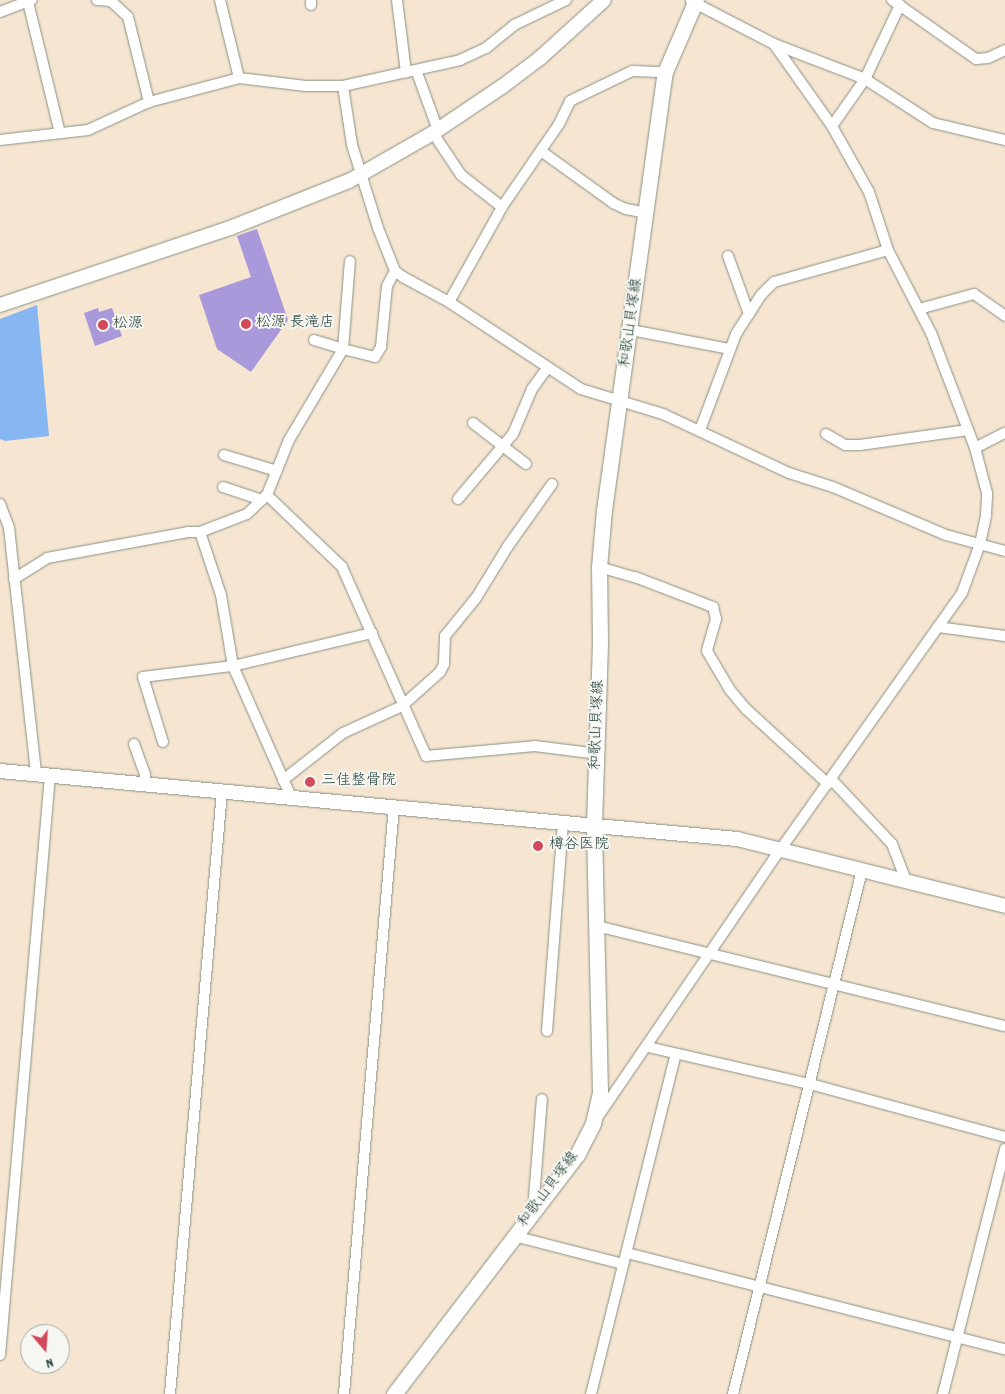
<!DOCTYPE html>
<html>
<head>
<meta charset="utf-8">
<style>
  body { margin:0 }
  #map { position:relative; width:1005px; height:1394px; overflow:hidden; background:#f5e5d1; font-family:Dekko,"Klee One",sans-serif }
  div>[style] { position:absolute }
  .water>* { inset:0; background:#86b7f3 }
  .building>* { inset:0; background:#aa99da }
  .roads { filter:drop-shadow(0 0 1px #8a9182) drop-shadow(0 0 1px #8a9182) }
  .street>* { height:10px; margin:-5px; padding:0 5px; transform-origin:5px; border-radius:5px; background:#fff }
  .secondary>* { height:14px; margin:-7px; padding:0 7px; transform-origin:7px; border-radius:7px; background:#fff }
  .primary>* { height:15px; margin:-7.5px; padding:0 7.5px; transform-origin:7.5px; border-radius:7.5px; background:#fff }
  .dots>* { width:14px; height:14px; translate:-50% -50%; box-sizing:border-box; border:2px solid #f6f6f2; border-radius:50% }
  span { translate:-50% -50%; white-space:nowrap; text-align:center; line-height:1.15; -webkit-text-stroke:4px #f6f6f2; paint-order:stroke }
  .street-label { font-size:15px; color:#1f3d34 }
  .poi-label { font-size:15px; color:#1f3d34 }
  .left { translate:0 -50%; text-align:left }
  .north { position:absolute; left:20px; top:1324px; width:50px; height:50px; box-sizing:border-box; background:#f6f6f2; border:1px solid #a0aca6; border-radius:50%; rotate:162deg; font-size:14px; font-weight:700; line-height:20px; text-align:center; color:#1f3d34 }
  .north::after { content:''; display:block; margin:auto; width:18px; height:22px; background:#d1495b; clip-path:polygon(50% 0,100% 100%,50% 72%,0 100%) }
</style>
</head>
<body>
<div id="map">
  <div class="water">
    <div style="clip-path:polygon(37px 305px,49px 436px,5px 441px,0 439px,0 319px)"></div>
  </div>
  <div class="building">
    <div style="clip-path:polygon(257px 229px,288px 320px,251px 372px,217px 349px,199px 295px,251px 277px,237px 236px)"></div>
    <div style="clip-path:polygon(98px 308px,99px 312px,112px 308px,122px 336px,95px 346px,84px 313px)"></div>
  </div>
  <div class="roads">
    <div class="street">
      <div style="left:97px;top:0;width:14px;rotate:4deg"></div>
      <div style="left:111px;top:1px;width:23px;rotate:43deg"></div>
      <div style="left:128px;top:17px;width:88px;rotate:76.1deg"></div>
      <div style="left:220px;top:0;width:80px;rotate:76.3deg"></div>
      <div style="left:311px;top:0;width:5px;rotate:90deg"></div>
      <div style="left:397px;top:0;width:73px;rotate:82.9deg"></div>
      <div style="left:892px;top:0;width:103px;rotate:35.1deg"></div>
      <div style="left:976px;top:59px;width:12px;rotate:-5deg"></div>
      <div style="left:988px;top:58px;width:19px;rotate:-25deg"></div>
      <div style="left:691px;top:1px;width:93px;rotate:27.4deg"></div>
      <div style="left:774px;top:44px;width:97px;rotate:21deg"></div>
      <div style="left:865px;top:79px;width:81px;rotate:32.9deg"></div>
      <div style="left:933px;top:123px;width:74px;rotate:13.3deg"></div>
      <div style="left:28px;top:2px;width:135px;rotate:76.3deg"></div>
      <div style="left:0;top:12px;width:34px;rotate:-21deg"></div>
      <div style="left:416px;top:70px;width:64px;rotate:69.9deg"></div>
      <div style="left:343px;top:86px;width:60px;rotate:81.3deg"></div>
      <div style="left:352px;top:145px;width:87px;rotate:72.6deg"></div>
      <div style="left:378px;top:228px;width:46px;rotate:68.4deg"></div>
      <div style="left:395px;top:271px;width:10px;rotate:37deg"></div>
      <div style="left:403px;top:277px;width:52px;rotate:28.5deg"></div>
      <div style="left:449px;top:302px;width:158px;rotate:33.4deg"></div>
      <div style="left:581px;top:389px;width:86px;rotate:17deg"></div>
      <div style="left:663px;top:414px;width:139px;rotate:25.1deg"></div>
      <div style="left:789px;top:473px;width:46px;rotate:17.7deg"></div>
      <div style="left:833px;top:487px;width:123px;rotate:23deg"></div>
      <div style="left:946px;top:535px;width:61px;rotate:15.2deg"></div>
      <div style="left:832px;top:126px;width:57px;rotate:-54.9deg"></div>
      <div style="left:865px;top:79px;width:82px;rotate:-64.7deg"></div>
      <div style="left:433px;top:133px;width:50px;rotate:56.3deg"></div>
      <div style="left:461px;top:175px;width:52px;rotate:38deg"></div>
      <div style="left:0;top:140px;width:89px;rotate:-6.5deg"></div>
      <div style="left:88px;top:130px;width:67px;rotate:-24.7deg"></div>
      <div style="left:149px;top:102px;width:93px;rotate:-14.9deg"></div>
      <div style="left:239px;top:78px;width:67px;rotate:6.8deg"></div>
      <div style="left:306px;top:86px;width:37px"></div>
      <div style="left:343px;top:86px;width:120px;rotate:-12.5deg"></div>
      <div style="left:460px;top:60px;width:29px;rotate:-25deg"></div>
      <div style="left:486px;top:48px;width:36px;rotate:-39deg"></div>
      <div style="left:514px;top:25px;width:58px;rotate:-25.7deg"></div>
      <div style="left:541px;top:151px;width:89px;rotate:35.8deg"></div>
      <div style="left:613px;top:203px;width:14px;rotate:25deg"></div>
      <div style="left:626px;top:209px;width:21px;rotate:11deg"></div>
      <div style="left:728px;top:256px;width:62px;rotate:70.1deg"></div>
      <div style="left:449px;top:302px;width:109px;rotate:-60.8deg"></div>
      <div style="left:502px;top:207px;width:101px;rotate:-55.5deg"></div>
      <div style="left:559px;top:124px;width:25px;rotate:-64deg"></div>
      <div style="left:570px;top:101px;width:69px;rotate:-25.8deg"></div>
      <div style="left:632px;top:71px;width:33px;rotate:2deg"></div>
      <div style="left:919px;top:309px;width:57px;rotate:-15.3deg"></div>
      <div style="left:974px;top:294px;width:38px;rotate:35deg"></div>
      <div style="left:631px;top:330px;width:101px;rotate:10.9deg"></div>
      <div style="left:314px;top:340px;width:30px;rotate:17deg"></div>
      <div style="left:343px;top:349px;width:88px;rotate:-85.5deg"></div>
      <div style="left:473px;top:423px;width:67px;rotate:37.7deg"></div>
      <div style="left:700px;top:430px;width:103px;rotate:-69.4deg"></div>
      <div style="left:736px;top:334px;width:46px;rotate:-57.3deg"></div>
      <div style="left:761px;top:295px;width:18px;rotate:-45deg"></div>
      <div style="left:774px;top:282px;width:118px;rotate:-15.7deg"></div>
      <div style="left:826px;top:434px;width:22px;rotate:30deg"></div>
      <div style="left:845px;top:445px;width:15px"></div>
      <div style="left:860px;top:445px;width:109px;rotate:-7.9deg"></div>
      <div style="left:975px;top:448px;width:34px;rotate:-27deg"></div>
      <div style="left:224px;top:455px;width:55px;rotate:16.8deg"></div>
      <div style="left:223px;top:487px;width:41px;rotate:18.4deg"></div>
      <div style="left:267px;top:495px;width:104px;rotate:43.8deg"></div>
      <div style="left:342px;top:567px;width:207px;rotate:66deg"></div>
      <div style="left:426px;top:756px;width:109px;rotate:-5.2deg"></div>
      <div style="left:535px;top:746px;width:64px;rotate:7.2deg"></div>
      <div style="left:458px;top:499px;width:85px;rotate:-49.8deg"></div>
      <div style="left:513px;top:434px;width:49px;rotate:-67.1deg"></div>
      <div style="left:532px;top:389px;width:26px;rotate:-54deg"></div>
      <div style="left:0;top:504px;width:26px;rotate:69deg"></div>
      <div style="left:9px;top:528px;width:247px;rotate:83.7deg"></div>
      <div style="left:200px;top:532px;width:66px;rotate:71.6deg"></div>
      <div style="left:221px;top:595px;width:72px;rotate:80.4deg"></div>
      <div style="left:233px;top:666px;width:143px;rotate:66.1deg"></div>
      <div style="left:599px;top:567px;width:37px;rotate:16deg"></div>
      <div style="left:635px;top:577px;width:84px;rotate:21deg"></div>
      <div style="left:713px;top:607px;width:12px;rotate:76deg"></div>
      <div style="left:716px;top:619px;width:33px;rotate:106deg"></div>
      <div style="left:707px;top:651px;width:45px;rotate:59.5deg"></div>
      <div style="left:730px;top:690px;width:25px;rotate:50deg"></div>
      <div style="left:746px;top:709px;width:111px;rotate:42.4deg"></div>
      <div style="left:14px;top:579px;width:39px;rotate:-32deg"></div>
      <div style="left:47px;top:558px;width:143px;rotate:-10.4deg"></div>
      <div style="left:188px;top:532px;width:12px"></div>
      <div style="left:200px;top:532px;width:50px;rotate:-21deg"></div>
      <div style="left:247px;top:514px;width:28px;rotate:-44deg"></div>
      <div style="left:267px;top:495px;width:59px;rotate:-68.2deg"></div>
      <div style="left:289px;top:440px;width:106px;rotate:-59.3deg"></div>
      <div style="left:343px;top:349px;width:33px;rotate:14deg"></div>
      <div style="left:375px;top:357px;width:12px;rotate:-59deg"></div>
      <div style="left:381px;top:347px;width:61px;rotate:-84.4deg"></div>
      <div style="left:387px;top:286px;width:17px;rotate:-62deg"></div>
      <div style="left:938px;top:627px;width:68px;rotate:7.7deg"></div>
      <div style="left:163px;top:742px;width:68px;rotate:-107.1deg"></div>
      <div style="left:143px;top:677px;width:91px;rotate:-7deg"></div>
      <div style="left:233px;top:666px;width:143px;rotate:-13.4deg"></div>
      <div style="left:134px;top:744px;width:33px;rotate:70deg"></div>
      <div style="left:145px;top:775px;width:9px;rotate:96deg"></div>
      <div style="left:831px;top:779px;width:89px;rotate:46.8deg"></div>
      <div style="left:892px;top:844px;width:40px;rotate:69deg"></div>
      <div style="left:283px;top:780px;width:76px;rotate:-38.1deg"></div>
      <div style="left:343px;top:733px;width:65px;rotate:-24.6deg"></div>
      <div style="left:402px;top:706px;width:51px;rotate:-41.8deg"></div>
      <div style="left:440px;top:672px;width:9px;rotate:-63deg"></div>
      <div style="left:444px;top:664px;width:28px;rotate:-88deg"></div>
      <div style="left:445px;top:636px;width:49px;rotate:-50.8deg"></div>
      <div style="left:476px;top:598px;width:61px;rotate:-58.4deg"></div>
      <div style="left:508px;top:546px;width:76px;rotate:-54.6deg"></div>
      <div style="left:597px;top:926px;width:420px;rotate:13.8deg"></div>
      <div style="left:547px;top:1031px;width:210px;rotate:-85.6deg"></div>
      <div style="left:648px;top:1047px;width:166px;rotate:12.9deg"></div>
      <div style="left:810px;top:1084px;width:202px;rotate:15.2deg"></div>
      <div style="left:595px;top:1121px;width:328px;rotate:-55.7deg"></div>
      <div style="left:780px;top:850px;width:315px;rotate:-54.7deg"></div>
      <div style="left:962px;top:593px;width:52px;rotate:-69.8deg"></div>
      <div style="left:980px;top:544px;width:30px;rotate:-78deg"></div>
      <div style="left:986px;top:515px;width:22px;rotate:-87deg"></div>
      <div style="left:987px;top:493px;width:47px;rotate:-104.9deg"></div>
      <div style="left:975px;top:448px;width:123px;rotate:-110.9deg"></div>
      <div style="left:931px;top:333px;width:93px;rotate:-117.4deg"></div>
      <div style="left:888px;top:250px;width:61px;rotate:-108.1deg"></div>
      <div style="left:869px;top:192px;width:76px;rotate:-119.3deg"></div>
      <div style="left:832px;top:126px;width:100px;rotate:-125.3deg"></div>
      <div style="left:533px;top:1210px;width:111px;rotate:-85.4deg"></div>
      <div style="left:514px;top:1236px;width:113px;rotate:14.4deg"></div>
      <div style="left:627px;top:1253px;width:390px;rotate:14.3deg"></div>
      <div style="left:0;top:1355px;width:582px;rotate:-85.07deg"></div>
      <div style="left:170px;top:1394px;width:605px;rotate:-85.07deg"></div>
      <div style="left:344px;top:1394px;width:590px;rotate:-85.14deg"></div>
      <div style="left:591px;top:1394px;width:350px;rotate:-76deg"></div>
      <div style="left:733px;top:1394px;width:540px;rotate:-76.17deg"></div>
      <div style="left:943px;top:1394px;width:253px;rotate:-75.8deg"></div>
    </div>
    <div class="secondary">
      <div style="left:0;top:305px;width:243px;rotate:-18.5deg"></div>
      <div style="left:230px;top:228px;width:128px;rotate:-21.6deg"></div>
      <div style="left:349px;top:181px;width:97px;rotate:-29.7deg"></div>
      <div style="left:433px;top:133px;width:84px;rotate:-33.9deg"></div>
      <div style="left:503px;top:86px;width:46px;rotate:-37.1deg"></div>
      <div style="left:540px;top:58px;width:86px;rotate:-42.2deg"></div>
      <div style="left:0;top:771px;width:740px;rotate:5.27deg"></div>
      <div style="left:737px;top:839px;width:276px;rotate:14deg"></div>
    </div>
    <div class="primary">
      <div style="left:394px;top:1394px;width:301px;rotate:-52.6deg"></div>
      <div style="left:577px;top:1155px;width:36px;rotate:-63deg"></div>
      <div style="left:593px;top:1123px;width:31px;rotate:-77deg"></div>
      <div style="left:600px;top:1093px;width:269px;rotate:-91.3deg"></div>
      <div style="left:594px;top:824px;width:180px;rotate:-88.1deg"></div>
      <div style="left:600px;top:644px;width:77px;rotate:-90.7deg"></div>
      <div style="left:599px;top:567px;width:57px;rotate:-85deg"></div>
      <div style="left:604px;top:510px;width:442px;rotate:-82.1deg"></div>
      <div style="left:665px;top:72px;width:78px;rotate:-66.7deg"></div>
    </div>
  </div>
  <div class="dots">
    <div style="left:246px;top:324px;background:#d1495b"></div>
    <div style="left:103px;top:325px;background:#d1495b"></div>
    <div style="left:310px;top:782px;background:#d1495b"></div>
    <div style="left:538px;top:846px;background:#d1495b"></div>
  </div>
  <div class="street-label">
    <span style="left:632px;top:323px;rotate:-82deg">和歌山貝塚線</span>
    <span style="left:598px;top:725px;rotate:-88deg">和歌山貝塚線</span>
    <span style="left:549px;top:1190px;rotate:-53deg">和歌山貝塚線</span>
  </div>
  <div class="poi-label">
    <span class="left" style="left:256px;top:324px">松源 長滝店</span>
    <span class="left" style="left:113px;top:325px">松源</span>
    <span class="left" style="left:321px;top:782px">三佳整骨院</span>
    <span class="left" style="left:549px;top:846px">樽谷医院</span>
  </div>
  <div class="north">N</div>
</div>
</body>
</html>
